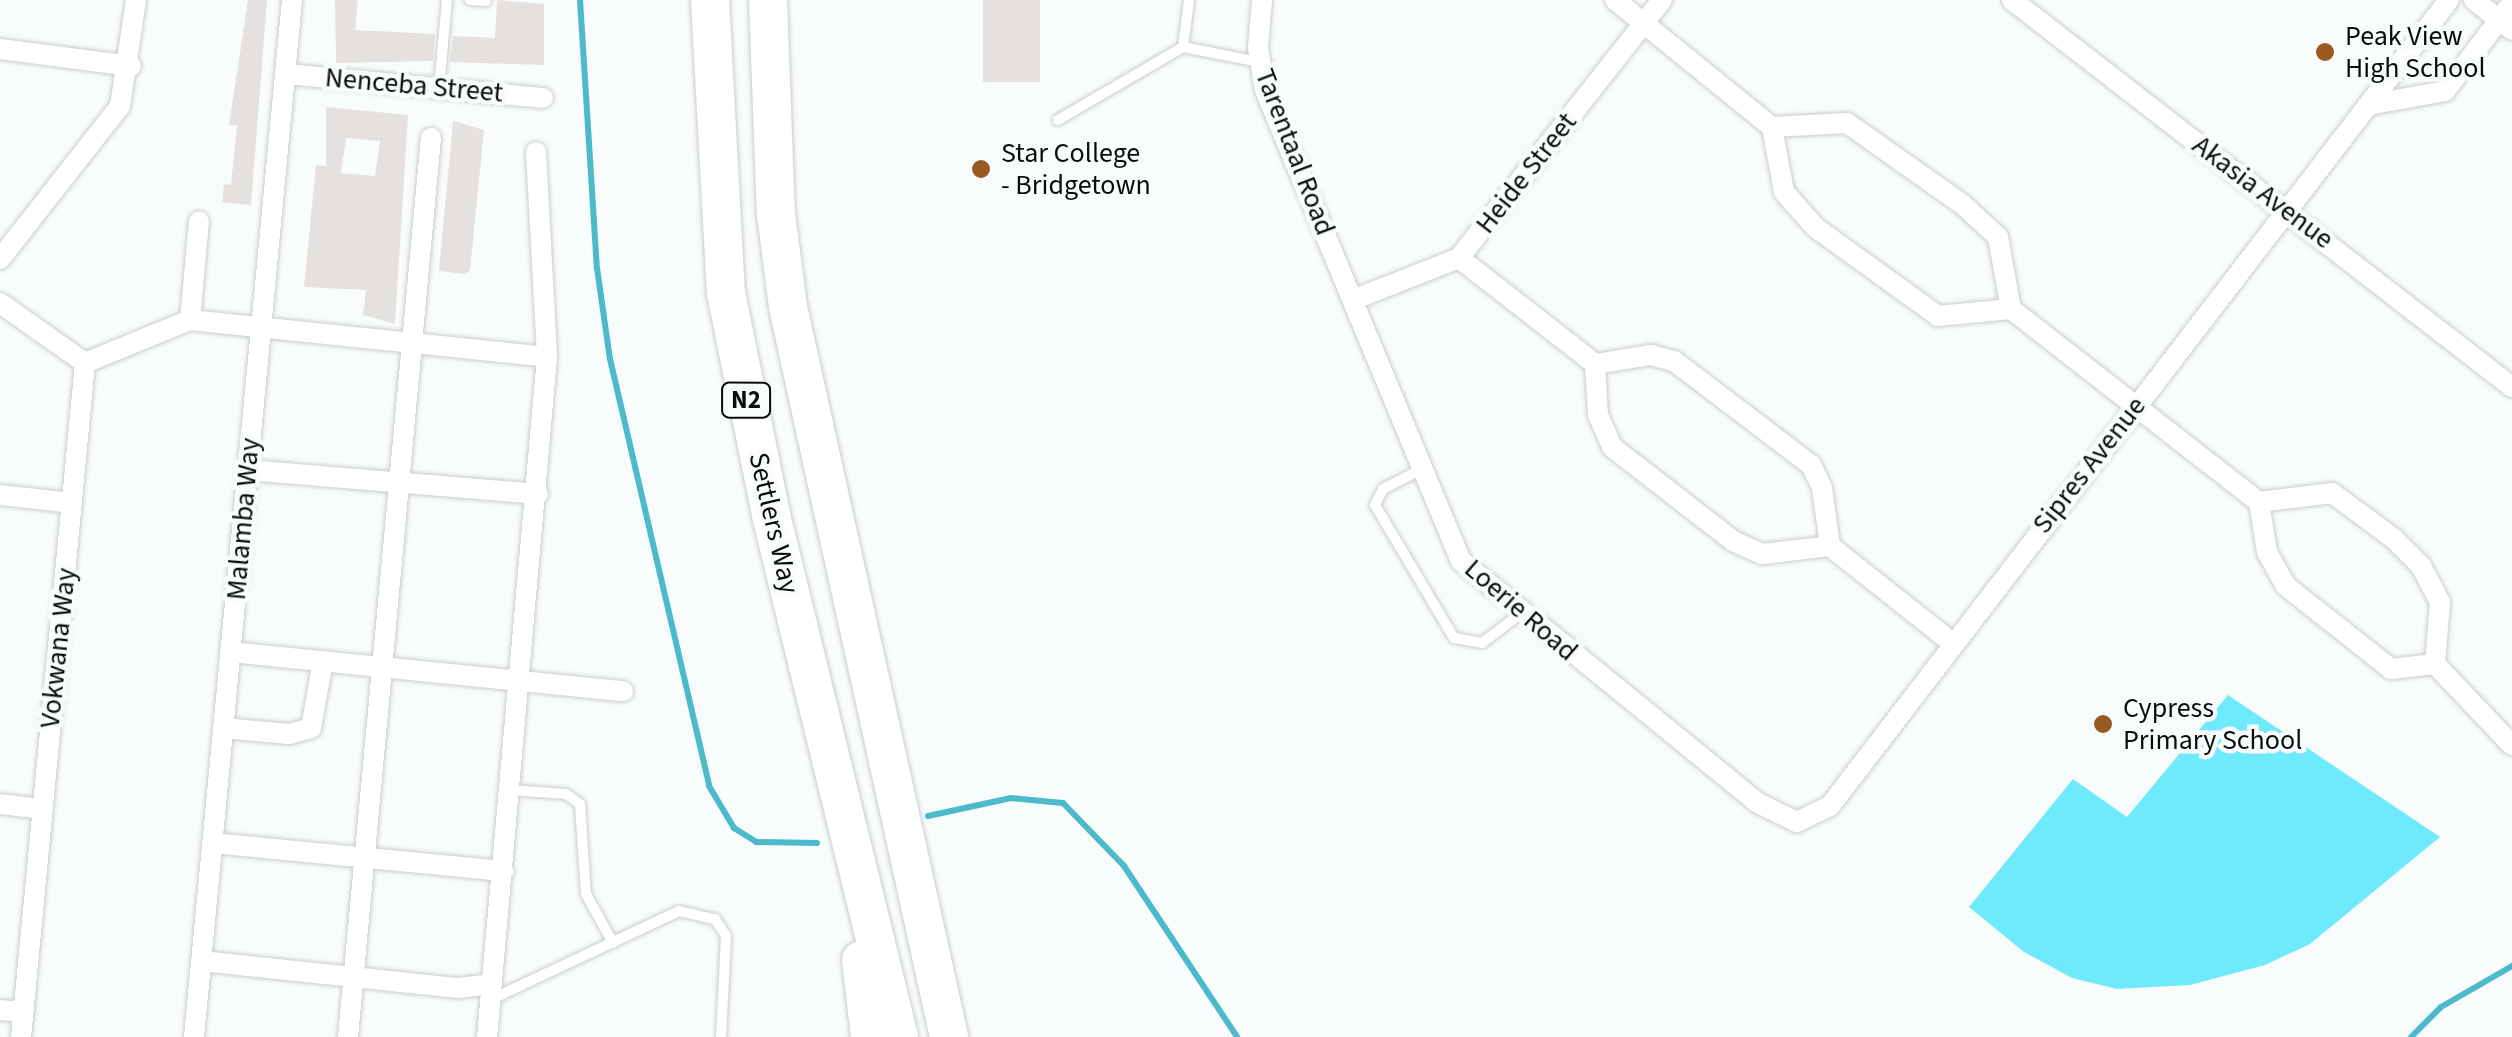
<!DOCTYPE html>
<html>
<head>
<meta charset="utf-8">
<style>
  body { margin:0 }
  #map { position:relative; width:2512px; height:1037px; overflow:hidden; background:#f9fcfd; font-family:"Source Sans 3",sans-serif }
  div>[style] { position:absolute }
  .green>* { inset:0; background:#6eeafc }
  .stream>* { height:6px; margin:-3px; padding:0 3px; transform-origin:3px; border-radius:3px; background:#4cbaca }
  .building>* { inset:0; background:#e4e1df; transform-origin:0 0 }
  .roads { filter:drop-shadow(0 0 2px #cacece) drop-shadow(0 0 2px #cacece) }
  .service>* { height:10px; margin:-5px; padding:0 5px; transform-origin:5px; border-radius:5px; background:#fff }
  .minor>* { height:20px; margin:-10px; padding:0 10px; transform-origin:10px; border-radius:10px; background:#fff }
  .motorway>* { height:38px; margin:-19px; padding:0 19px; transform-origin:19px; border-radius:19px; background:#fff }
  .dots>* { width:28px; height:28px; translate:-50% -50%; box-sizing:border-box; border:5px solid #f9fcfd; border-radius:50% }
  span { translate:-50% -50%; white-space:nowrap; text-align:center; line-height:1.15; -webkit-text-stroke:9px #f9fcfd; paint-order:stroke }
  .shield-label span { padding:2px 8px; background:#f9fcfd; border:2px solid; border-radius:8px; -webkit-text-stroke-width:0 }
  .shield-label { font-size:25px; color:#0a0b0c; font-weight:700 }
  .poi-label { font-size:28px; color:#0a0b0c }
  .left { translate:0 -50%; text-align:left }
  .street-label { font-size:28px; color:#0a0b0c }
</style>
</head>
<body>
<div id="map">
  <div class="green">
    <div style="clip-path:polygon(2228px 695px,2440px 837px,2310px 944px,2265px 965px,2190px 985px,2117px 989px,2072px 978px,2024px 952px,1969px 907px,2073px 779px,2127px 817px)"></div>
  </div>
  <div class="stream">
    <div style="left:580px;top:0;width:269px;rotate:86.4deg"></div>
    <div style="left:597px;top:268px;width:92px;rotate:81.9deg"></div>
    <div style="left:610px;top:359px;width:438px;rotate:76.9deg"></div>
    <div style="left:709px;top:786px;width:49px;rotate:59.2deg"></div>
    <div style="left:734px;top:828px;width:26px;rotate:32deg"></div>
    <div style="left:756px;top:842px;width:61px;rotate:0.9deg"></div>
    <div style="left:928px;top:816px;width:85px;rotate:-12.2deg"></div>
    <div style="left:1011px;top:798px;width:52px;rotate:5.5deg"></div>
    <div style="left:1063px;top:803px;width:88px;rotate:45.9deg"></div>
    <div style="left:1124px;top:866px;width:205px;rotate:56.5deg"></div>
    <div style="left:2411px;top:1037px;width:42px;rotate:-45deg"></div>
    <div style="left:2441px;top:1007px;width:82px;rotate:-30deg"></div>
  </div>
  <div class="building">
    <div style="clip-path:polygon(248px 0,267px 0,251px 205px,222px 202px,224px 184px,231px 185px,237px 125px,229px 125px)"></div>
    <div style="clip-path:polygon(335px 0,358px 0,355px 30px,435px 34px,433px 61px,336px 63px)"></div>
    <div style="clip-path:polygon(497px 0,544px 4px,544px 65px,450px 62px,453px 36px,495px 38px)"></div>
    <div style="left:983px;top:0;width:57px;height:82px"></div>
    <div style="clip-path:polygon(evenodd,326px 107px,408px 115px,395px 324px,363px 315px,366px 290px,304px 287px,316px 165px,326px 166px,326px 107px,346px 138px,380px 141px,375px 176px,341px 173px,346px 138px)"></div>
    <div style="clip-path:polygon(453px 121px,484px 130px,470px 270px,465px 274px,439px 271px)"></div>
  </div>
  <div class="roads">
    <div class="service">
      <div style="left:470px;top:0;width:16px;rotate:4deg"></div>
      <div style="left:1183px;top:47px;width:47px;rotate:-82.7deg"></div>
      <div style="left:439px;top:88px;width:88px;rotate:-84.8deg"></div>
      <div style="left:1058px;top:120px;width:145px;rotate:-30.3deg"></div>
      <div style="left:1183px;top:47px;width:77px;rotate:11.2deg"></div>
      <div style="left:1422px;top:469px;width:44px;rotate:152.9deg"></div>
      <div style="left:1383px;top:489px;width:18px;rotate:117deg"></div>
      <div style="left:1375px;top:505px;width:155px;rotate:59.3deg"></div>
      <div style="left:1454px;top:638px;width:28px;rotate:10deg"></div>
      <div style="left:1482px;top:643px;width:48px;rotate:-37.3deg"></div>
      <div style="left:511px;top:790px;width:55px;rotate:4.2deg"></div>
      <div style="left:566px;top:794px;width:17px;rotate:36deg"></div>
      <div style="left:580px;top:804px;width:90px;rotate:86.2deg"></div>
      <div style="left:586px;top:894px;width:56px;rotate:61.1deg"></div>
      <div style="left:492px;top:999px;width:207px;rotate:-25.2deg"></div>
      <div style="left:679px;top:911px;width:37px;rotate:13deg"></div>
      <div style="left:715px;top:919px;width:20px;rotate:57deg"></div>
      <div style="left:726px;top:936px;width:101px;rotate:92.8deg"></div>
    </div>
    <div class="minor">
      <div style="left:1262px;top:0;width:48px;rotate:94.8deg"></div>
      <div style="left:1258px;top:48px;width:43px;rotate:80.5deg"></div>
      <div style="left:1265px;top:90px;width:510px;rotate:67.41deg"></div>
      <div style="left:1461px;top:561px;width:381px;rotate:39.2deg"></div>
      <div style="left:1756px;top:802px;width:46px;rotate:26deg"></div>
      <div style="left:1797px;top:822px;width:37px;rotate:-26deg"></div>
      <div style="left:1830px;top:806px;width:1016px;rotate:-52.48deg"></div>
      <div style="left:1615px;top:0;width:202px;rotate:39deg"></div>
      <div style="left:1772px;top:127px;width:66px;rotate:79.5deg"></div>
      <div style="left:1784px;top:192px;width:48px;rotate:48.4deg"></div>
      <div style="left:1816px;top:228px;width:150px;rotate:35.8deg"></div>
      <div style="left:1938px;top:316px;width:73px;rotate:-5.5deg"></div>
      <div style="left:2012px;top:0;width:632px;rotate:37.74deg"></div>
      <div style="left:2474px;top:0;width:48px;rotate:38.3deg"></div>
      <div style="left:0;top:49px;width:132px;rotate:7.4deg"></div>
      <div style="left:285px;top:74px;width:259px;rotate:5.3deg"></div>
      <div style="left:2368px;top:105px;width:78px;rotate:-10.3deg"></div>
      <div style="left:2445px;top:91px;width:111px;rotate:-52.7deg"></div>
      <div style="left:1772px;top:127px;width:75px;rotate:-3.1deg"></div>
      <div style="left:1847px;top:123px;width:141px;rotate:35.2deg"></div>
      <div style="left:1962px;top:204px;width:49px;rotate:42.5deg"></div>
      <div style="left:1998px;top:237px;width:73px;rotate:79.8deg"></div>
      <div style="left:2011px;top:309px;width:314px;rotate:37.9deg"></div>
      <div style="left:2259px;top:502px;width:51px;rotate:80.9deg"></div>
      <div style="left:2267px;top:552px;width:39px;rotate:61deg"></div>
      <div style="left:2286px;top:586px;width:134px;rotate:38.3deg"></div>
      <div style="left:2391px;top:669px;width:44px;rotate:-6.5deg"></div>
      <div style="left:536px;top:152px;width:205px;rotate:86.9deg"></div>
      <div style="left:1459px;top:258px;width:172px;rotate:37.9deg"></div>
      <div style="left:1595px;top:364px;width:57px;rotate:-9.1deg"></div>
      <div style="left:1651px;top:355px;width:24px;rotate:15deg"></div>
      <div style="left:1674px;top:361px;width:172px;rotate:37.2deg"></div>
      <div style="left:1811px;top:465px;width:25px;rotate:64deg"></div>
      <div style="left:1822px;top:488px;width:59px;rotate:82.1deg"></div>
      <div style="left:1830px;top:546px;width:154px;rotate:38.4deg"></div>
      <div style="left:0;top:259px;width:194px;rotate:-51.9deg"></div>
      <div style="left:120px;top:106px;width:107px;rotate:-81.4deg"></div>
      <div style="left:1355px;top:299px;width:112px;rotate:-21.5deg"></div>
      <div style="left:1459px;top:258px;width:328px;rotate:-51.8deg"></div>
      <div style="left:0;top:303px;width:104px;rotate:35.2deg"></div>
      <div style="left:85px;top:363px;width:677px;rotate:95.42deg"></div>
      <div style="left:190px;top:320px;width:359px;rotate:5.9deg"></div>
      <div style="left:547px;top:357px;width:683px;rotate:95.04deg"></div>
      <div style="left:85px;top:363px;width:113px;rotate:-22.3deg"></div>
      <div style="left:190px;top:320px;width:99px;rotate:-84.8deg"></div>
      <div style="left:1595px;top:364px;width:51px;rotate:86.6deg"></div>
      <div style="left:1598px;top:415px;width:35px;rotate:66deg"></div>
      <div style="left:1612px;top:447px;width:153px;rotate:37.8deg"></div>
      <div style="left:1733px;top:541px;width:32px;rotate:24deg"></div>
      <div style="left:1762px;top:554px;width:68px;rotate:-6.7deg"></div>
      <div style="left:248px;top:470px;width:291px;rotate:4.7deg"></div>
      <div style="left:0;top:495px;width:72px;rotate:6.3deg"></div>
      <div style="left:2259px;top:502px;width:74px;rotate:-7deg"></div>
      <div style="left:2332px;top:493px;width:76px;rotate:36.4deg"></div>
      <div style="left:2393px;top:538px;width:40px;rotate:45deg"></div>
      <div style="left:2421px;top:566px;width:41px;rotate:62.2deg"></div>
      <div style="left:2440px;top:602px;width:62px;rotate:94.6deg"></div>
      <div style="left:230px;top:652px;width:395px;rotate:5.7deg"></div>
      <div style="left:2435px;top:664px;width:112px;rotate:46.5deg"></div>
      <div style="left:223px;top:728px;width:66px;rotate:5.2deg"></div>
      <div style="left:289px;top:734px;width:23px;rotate:-15deg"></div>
      <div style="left:311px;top:728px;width:68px;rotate:-79.8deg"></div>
      <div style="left:0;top:804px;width:42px;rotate:6.8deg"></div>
      <div style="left:212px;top:843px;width:293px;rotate:5.5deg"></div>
      <div style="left:201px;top:961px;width:259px;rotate:6deg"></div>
      <div style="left:459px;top:988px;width:33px;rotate:-7deg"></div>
      <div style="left:0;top:1010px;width:23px;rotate:5deg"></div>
      <div style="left:194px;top:1037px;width:1042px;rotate:-84.6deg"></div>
      <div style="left:348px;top:1037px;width:903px;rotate:-84.73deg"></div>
    </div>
    <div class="motorway">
      <div style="left:710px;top:0;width:293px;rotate:86.9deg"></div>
      <div style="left:726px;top:293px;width:231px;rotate:78.5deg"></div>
      <div style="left:772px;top:519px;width:533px;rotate:76.22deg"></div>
      <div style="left:768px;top:0;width:214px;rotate:87.9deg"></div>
      <div style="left:776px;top:214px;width:94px;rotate:82.6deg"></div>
      <div style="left:788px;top:307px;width:748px;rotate:77.56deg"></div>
      <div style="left:861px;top:960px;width:78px;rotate:83.3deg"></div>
    </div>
  </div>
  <div class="dots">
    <div style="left:2325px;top:52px;background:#985a20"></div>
    <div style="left:981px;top:169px;background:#985a20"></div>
    <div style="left:2103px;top:724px;background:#985a20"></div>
  </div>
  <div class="shield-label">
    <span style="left:746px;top:400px">N2</span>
  </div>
  <div class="poi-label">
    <span class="left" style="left:2345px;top:52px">Peak View<br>High School</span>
    <span class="left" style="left:1001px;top:169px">Star College<br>- Bridgetown</span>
    <span class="left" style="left:2123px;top:724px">Cypress<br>Primary School</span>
  </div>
  <div class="street-label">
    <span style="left:414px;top:85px;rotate:5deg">Nenceba Street</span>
    <span style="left:1295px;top:152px;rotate:69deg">Tarentaal Road</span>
    <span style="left:1526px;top:173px;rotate:-52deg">Heide Street</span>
    <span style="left:2263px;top:192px;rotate:37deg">Akasia Avenue</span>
    <span style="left:2089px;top:465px;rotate:-52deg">Sipres Avenue</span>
    <span style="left:243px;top:519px;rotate:-85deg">Malamba Way</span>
    <span style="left:774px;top:523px;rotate:77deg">Settlers Way</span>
    <span style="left:1521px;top:610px;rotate:41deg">Loerie Road</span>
    <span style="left:58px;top:648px;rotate:-84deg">Vokwana Way</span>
  </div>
</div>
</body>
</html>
